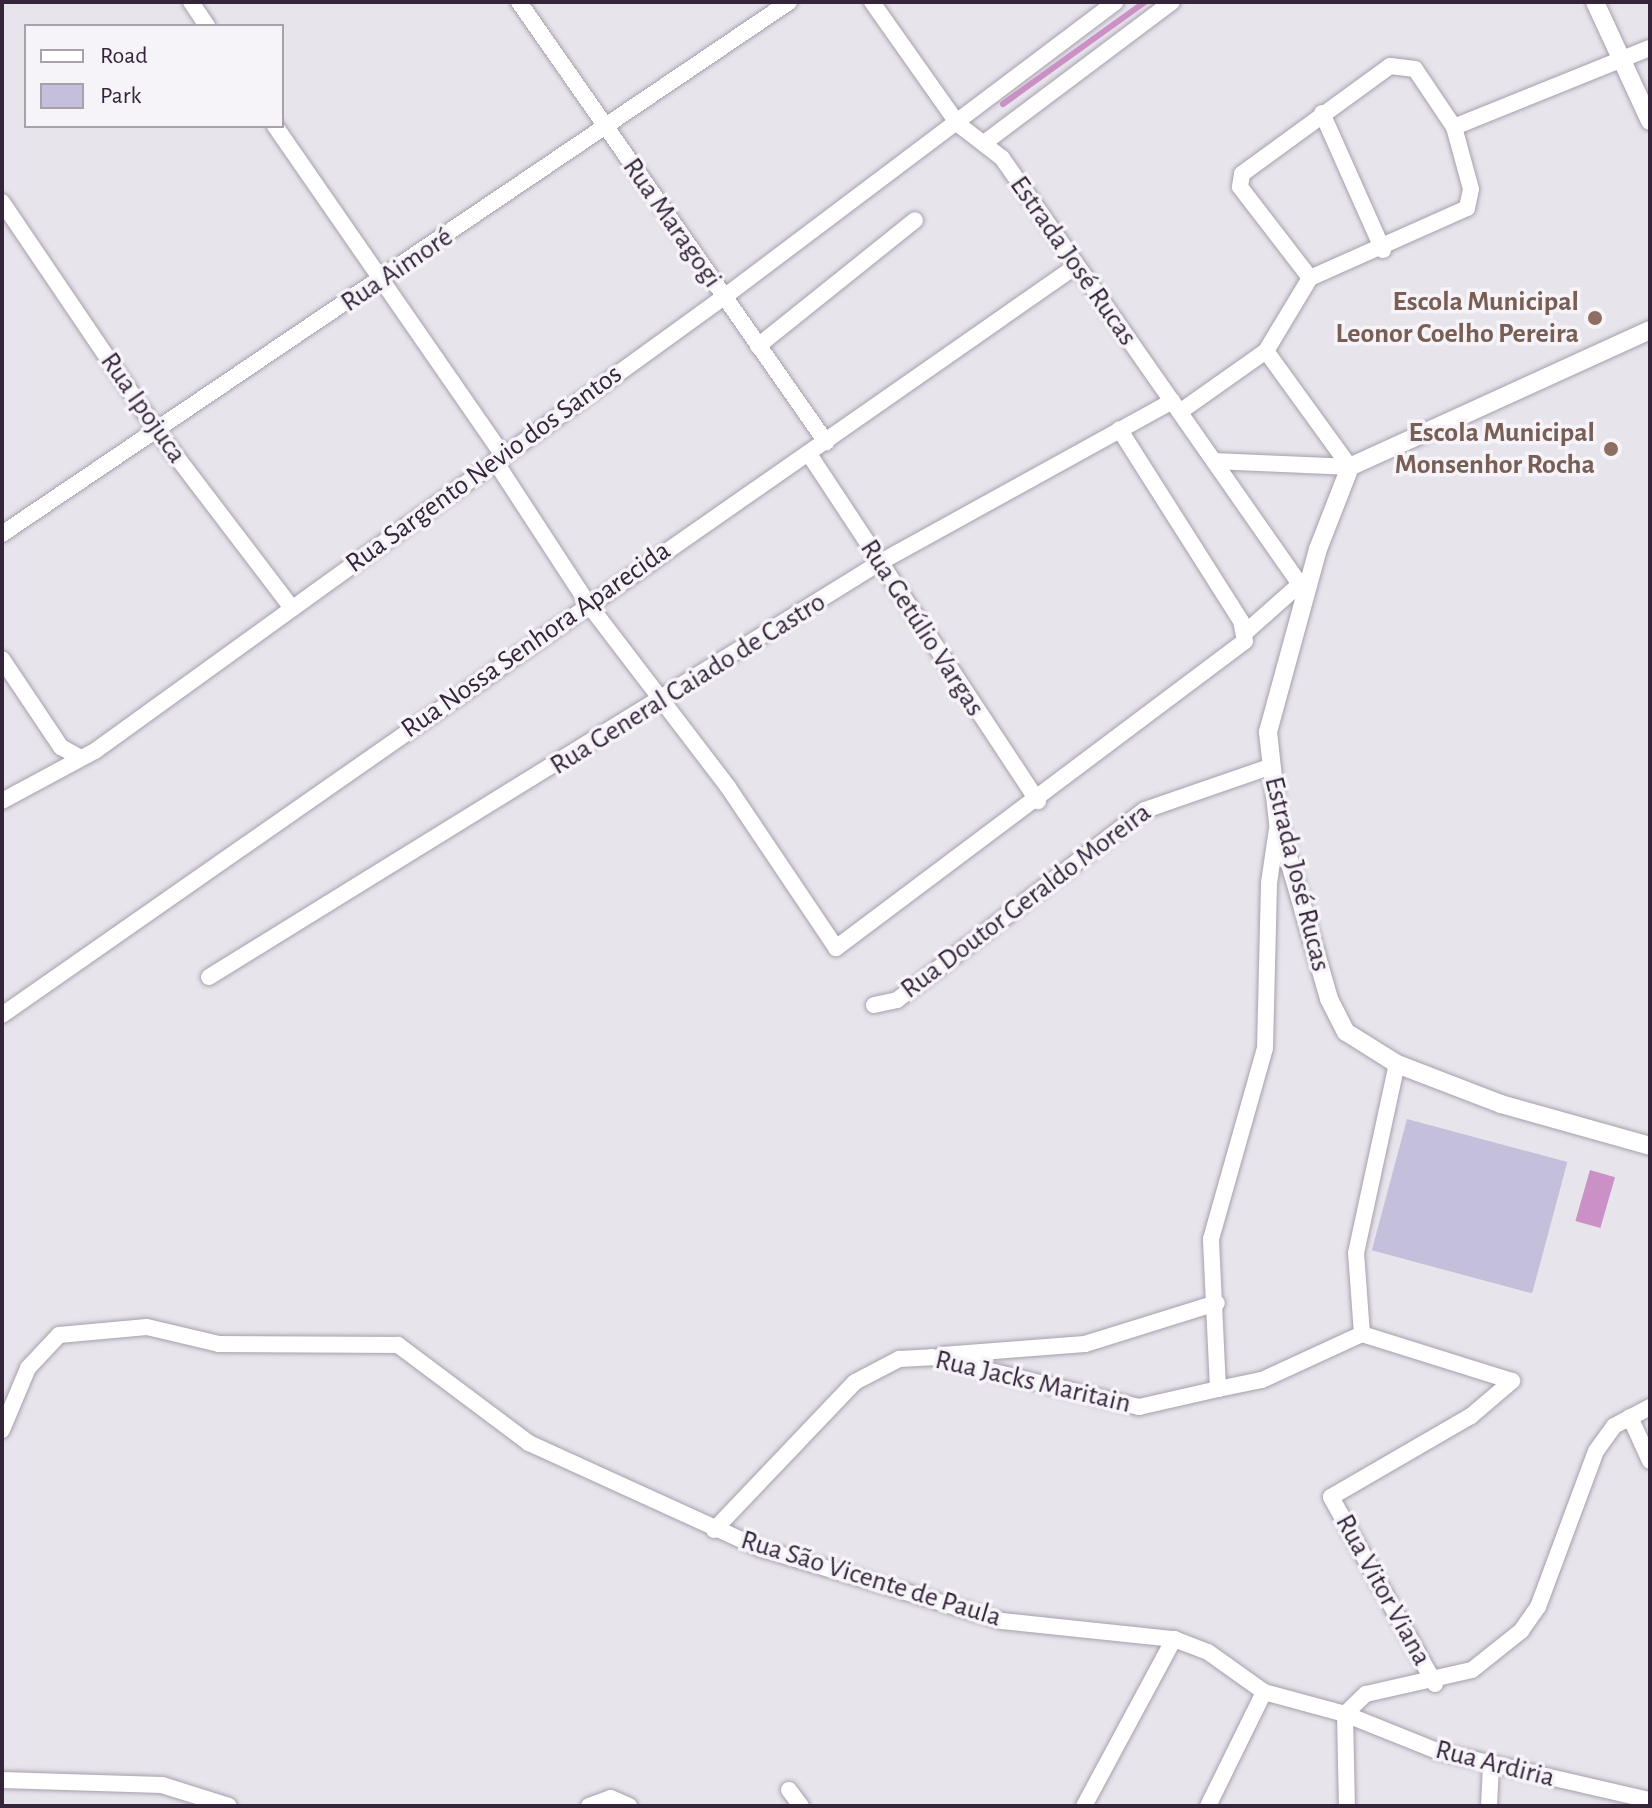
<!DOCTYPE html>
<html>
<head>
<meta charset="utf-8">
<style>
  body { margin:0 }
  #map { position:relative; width:1652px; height:1808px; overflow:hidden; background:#e7e4ec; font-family:"Alegreya Sans",sans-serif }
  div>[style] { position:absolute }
  .green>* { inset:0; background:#c4bfda; transform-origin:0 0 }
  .water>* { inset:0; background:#cb91c6; transform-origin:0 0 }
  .stream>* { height:6px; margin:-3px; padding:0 3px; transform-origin:3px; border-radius:3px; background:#cb91c6 }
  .roads { filter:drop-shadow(0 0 2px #a79fac) drop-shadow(0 0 2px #a79fac) }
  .minor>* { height:16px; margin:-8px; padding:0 8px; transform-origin:8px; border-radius:8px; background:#fff }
  .tertiary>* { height:18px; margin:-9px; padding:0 9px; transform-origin:9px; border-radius:9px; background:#fff }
  .dots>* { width:22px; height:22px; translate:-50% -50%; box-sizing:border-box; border:4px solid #f6f4f8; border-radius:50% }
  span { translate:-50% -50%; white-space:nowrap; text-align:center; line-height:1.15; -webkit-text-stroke:7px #f6f4f8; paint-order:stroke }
  .street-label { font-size:28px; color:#34253b }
  .education-label { font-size:28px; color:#785e54; font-weight:700 }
  .right { translate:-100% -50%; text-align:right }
  .frame { position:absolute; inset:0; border:4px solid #34253b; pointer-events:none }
  .legend { position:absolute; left:24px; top:24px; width:260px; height:104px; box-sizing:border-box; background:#f6f4f8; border:2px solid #a8a1ac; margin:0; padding:10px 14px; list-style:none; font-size:24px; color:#34253b }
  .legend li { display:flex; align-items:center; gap:16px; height:40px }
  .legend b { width:40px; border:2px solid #a8a1ac }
</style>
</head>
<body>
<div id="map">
  <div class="green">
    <div style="left:1407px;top:1119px;width:166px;height:136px;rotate:15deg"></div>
  </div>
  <div class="water">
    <div style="left:1590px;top:1170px;width:26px;height:53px;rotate:16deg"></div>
  </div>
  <div class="stream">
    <div style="left:1003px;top:104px;width:175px;rotate:-35.7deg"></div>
  </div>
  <div class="roads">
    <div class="minor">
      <div style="left:191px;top:2px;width:29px;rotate:56deg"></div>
      <div style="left:519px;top:2px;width:537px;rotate:55.1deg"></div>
      <div style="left:872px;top:2px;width:149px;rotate:54.8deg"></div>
      <div style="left:958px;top:124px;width:56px;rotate:37.7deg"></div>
      <div style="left:1002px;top:158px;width:531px;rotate:55.05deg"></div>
      <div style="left:1322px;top:113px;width:150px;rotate:66deg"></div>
      <div style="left:275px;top:126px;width:400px;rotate:55.3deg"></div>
      <div style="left:1454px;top:127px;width:211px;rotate:-22deg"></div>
      <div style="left:984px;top:143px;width:235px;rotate:-36.9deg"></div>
      <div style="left:2px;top:202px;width:277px;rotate:55.9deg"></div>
      <div style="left:157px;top:431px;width:223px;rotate:52.7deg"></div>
      <div style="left:758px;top:346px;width:201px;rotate:-38.7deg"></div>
      <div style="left:1266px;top:351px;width:143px;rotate:54.1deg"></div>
      <div style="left:1181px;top:411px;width:104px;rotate:-35.2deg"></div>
      <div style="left:1266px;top:351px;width:85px;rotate:-58.9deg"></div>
      <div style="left:1310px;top:278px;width:172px;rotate:-24deg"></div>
      <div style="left:1467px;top:208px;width:19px;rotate:-78deg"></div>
      <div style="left:1471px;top:189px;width:64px;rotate:-105.3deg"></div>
      <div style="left:1454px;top:127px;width:70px;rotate:-123.9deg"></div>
      <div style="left:1415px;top:69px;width:25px;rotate:-173deg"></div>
      <div style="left:1390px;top:66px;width:183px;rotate:143.9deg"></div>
      <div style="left:1242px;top:174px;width:13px;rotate:99deg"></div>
      <div style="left:1240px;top:187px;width:115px;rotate:52.4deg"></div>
      <div style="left:809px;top:454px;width:416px;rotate:56.6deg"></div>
      <div style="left:495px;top:461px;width:172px;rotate:56.9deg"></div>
      <div style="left:589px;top:605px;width:229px;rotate:52.6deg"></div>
      <div style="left:728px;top:787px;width:194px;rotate:56.1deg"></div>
      <div style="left:836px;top:948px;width:511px;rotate:-36.89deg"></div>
      <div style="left:1245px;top:641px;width:20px;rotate:-101deg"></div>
      <div style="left:1241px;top:621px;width:227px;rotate:-122.4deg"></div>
      <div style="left:1215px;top:461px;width:135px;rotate:2.5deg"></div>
      <div style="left:2px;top:534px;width:950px;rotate:-34.06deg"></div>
      <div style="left:1247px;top:631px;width:71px;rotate:-41.6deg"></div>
      <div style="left:2px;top:659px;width:106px;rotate:56.2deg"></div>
      <div style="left:61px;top:747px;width:18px;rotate:29deg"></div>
      <div style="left:2px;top:801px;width:106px;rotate:-28.3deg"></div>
      <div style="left:95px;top:751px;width:776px;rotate:-35.82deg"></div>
      <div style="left:724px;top:297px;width:490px;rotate:-37deg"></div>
      <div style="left:209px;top:977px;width:788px;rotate:-31.71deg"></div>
      <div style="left:879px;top:563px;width:335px;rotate:-28.9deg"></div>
      <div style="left:874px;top:1005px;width:24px;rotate:-12deg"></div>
      <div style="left:897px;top:1000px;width:312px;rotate:-37.5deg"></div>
      <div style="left:1145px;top:810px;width:131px;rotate:-19.1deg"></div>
      <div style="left:2px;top:1015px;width:1306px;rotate:-34.89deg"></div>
      <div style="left:1362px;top:1334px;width:157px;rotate:17.4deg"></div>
      <div style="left:942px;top:1355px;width:143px;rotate:-4.4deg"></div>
      <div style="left:1085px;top:1344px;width:138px;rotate:-17.3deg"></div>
      <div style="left:1218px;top:1389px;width:45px;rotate:-11.6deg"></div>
      <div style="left:1262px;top:1380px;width:110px;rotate:-24.7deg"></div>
      <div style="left:1362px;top:1334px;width:81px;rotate:-94.2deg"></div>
      <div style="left:1356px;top:1253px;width:193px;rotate:-77.8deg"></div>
      <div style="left:1630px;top:1417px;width:48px;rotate:65.6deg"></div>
      <div style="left:2px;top:1430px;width:67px;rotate:-67.2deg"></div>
      <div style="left:28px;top:1368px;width:45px;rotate:-46.8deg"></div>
      <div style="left:59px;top:1335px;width:88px;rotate:-5.2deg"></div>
      <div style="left:147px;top:1327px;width:74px;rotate:13.3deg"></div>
      <div style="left:219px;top:1344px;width:179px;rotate:0.3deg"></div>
      <div style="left:398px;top:1345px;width:164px;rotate:36.8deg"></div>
      <div style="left:529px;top:1443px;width:256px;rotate:24.5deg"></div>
      <div style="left:762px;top:1549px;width:251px;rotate:16.7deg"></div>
      <div style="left:1002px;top:1621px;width:173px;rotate:6deg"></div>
      <div style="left:1174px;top:1639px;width:36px;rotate:21deg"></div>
      <div style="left:1208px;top:1652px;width:69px;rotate:35.5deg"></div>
      <div style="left:1264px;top:1692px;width:84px;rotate:15.2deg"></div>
      <div style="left:1345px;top:1714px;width:99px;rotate:21.9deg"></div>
      <div style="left:1437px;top:1751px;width:219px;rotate:13deg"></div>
      <div style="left:714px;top:1530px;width:204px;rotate:-46.4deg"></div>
      <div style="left:855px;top:1382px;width:50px;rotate:-27.6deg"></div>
      <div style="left:899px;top:1359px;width:33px;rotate:-3deg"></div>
      <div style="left:932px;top:1357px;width:213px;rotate:13.6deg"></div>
      <div style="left:1139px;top:1407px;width:81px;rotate:-12.8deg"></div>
      <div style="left:1218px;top:1389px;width:150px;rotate:-92.7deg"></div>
      <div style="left:1211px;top:1239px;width:198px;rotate:-74.2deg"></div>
      <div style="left:1265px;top:1048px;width:165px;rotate:-88.6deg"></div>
      <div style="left:1269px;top:883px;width:62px;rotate:-81.6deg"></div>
      <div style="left:1435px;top:1684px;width:214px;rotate:-119.1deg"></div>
      <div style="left:1331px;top:1497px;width:162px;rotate:-30.1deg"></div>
      <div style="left:1471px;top:1416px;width:54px;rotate:-40.5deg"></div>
      <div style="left:1345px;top:1714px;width:29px;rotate:-44deg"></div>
      <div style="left:1366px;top:1694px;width:109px;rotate:-12.8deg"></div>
      <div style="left:1472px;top:1670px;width:63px;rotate:-38.5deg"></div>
      <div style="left:1521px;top:1631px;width:29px;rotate:-55deg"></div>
      <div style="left:1538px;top:1607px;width:166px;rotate:-69.6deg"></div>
      <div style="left:1596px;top:1451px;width:31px;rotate:-54deg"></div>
      <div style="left:1614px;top:1426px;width:41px;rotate:-27.8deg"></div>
      <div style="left:1345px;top:1714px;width:92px;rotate:88.8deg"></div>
      <div style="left:2px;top:1780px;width:160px;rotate:1.8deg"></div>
      <div style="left:162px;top:1785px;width:70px;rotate:17.4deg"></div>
      <div style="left:789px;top:1790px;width:20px;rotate:53deg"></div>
      <div style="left:589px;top:1806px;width:23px;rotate:-20deg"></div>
      <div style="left:611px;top:1798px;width:20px;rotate:24deg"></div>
      <div style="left:1084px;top:1806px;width:190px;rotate:-61.7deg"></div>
      <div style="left:1208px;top:1806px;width:127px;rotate:-63.8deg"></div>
      <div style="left:1489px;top:1806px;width:41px;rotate:-87.2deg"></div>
    </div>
    <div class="tertiary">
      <div style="left:1595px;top:2px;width:131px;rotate:65.2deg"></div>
      <div style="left:1650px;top:330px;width:330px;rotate:155.5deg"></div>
      <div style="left:1350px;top:467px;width:88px;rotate:111.3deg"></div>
      <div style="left:1318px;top:549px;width:190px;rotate:105.3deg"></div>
      <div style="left:1268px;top:732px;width:91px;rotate:83.7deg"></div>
      <div style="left:1278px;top:822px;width:184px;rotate:73.9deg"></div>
      <div style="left:1329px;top:999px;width:37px;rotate:63deg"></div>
      <div style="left:1346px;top:1032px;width:60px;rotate:32.1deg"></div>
      <div style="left:1397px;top:1064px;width:111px;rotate:21deg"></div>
      <div style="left:1501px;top:1104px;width:155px;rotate:15.7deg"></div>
    </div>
  </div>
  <div class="dots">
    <div style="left:1595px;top:318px;background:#8d6e63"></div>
    <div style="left:1611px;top:449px;background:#8d6e63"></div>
  </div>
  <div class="street-label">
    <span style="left:672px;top:223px;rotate:55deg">Rua Maragogi</span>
    <span style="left:1073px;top:261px;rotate:55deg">Estrada José Rucas</span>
    <span style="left:397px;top:270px;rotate:-34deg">Rua Aimoré</span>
    <span style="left:143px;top:408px;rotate:55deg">Rua Ipojuca</span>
    <span style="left:484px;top:469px;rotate:-36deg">Rua Sargento Nevio dos Santos</span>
    <span style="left:922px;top:628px;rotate:57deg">Rua Getúlio Vargas</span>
    <span style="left:536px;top:640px;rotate:-35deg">Rua Nossa Senhora Aparecida</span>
    <span style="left:688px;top:684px;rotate:-32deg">Rua General Caiado de Castro</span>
    <span style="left:1297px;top:874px;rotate:76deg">Estrada José Rucas</span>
    <span style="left:1026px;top:901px;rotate:-37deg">Rua Doutor Geraldo Moreira</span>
    <span style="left:1033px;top:1382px;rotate:13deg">Rua Jacks Maritain</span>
    <span style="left:871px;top:1579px;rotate:17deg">Rua São Vicente de Paula</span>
    <span style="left:1383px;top:1590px;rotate:61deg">Rua Vitor Viana</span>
    <span style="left:1495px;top:1764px;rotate:14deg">Rua Ardiria</span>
  </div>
  <div class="education-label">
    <span class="right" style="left:1579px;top:318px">Escola Municipal<br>Leonor Coelho Pereira</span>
    <span class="right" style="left:1595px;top:449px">Escola Municipal<br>Monsenhor Rocha</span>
  </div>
  <div class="frame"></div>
  <ul class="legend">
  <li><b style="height:10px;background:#fff"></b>Road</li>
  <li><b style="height:22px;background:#c4bfda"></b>Park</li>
  </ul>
</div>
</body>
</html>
